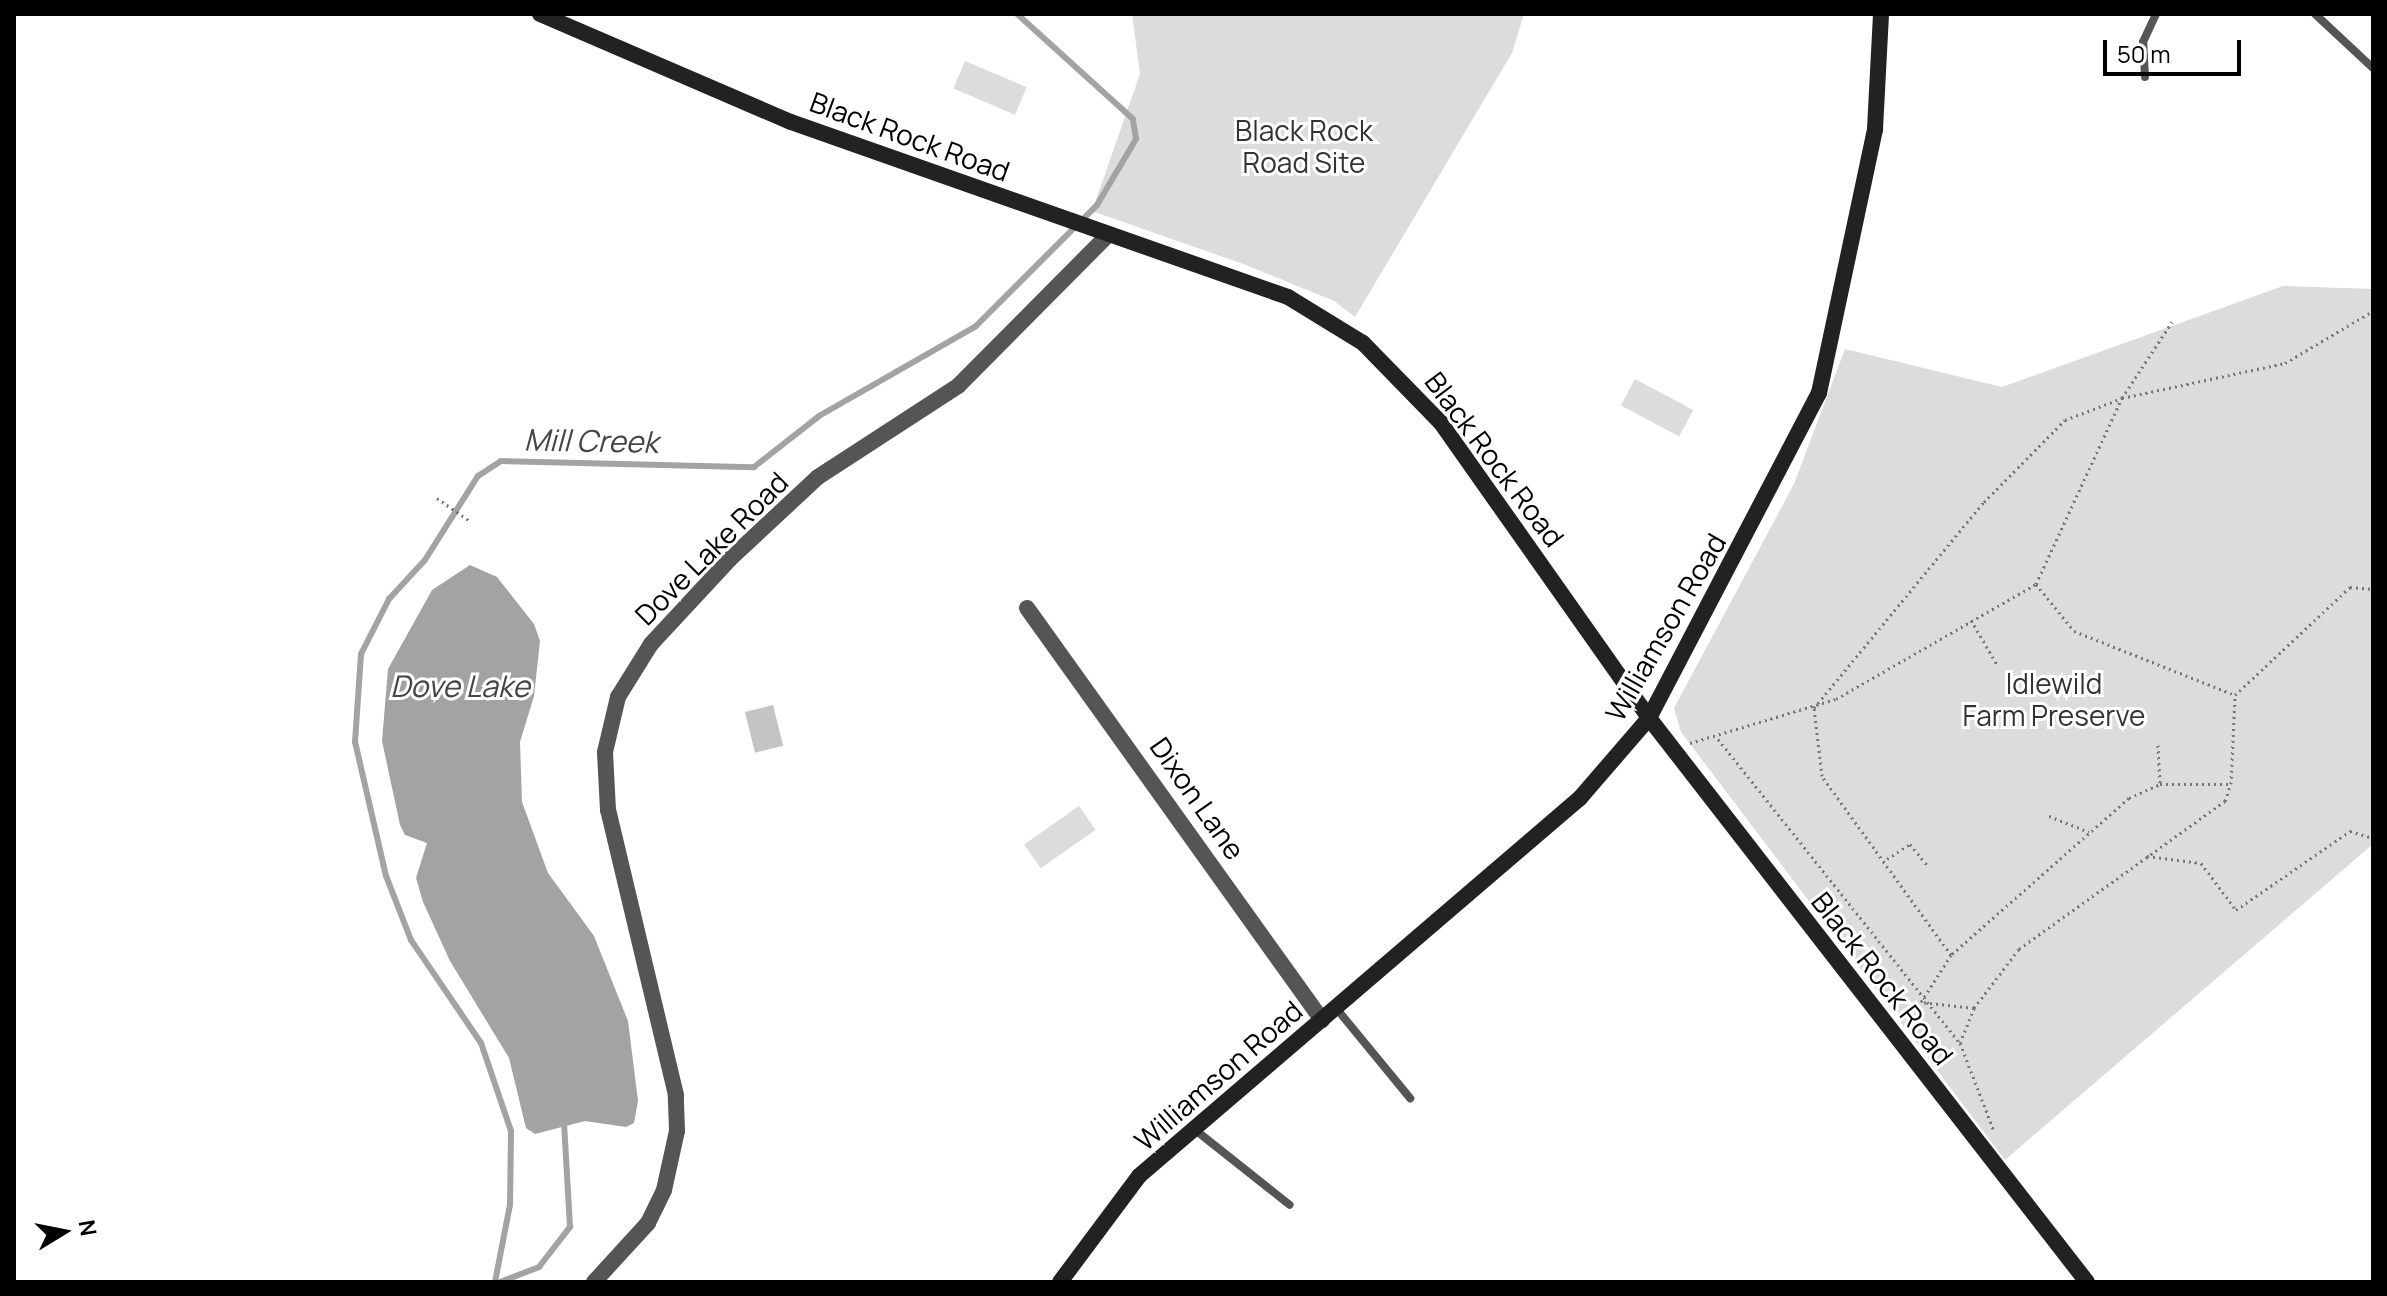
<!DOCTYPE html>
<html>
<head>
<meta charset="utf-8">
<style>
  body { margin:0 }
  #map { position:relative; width:2387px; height:1296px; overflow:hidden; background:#fff; font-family:Manrope,sans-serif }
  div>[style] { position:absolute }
  .green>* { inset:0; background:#dcdcdc; transform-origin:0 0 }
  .water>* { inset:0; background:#a3a3a3 }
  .stream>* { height:6px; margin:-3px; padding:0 3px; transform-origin:3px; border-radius:3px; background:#a3a3a3 }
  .building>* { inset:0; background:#c4c4c4; transform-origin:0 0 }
  .path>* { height:3px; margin-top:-1.5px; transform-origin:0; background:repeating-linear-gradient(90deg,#777 0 2px,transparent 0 6px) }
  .lane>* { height:8px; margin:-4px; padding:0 4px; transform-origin:4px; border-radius:4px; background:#555 }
  .street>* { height:16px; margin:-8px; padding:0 8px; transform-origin:8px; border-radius:8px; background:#555 }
  .secondary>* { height:16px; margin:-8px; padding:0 8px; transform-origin:8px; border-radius:8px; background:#222 }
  span { translate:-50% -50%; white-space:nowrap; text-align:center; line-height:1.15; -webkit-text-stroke:6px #fff; paint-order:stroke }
  .park-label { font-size:28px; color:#333 }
  .street-label { font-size:28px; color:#000 }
  .water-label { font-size:30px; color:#444; font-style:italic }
  .frame { position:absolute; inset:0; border:16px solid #000; pointer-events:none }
  .north { position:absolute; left:24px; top:1192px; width:80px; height:80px; -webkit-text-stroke:6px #fff; paint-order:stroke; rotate:80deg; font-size:22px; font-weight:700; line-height:32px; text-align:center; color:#000 }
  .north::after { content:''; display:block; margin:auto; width:28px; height:36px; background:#000; clip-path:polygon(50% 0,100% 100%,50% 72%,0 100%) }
  .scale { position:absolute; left:2103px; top:40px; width:138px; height:36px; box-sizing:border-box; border:4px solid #000; border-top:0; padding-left:10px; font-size:24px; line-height:28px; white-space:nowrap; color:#000; -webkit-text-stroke:6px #fff; paint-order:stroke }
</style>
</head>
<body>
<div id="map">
  <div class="green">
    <div style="clip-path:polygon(1132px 14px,1524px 14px,1512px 53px,1355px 317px,1334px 301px,1246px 265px,1092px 211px,1140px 74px)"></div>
    <div style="left:965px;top:61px;width:67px;height:30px;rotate:23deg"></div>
    <div style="clip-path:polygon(2283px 286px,2373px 289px,2373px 844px,2005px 1160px,1681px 732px,1674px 708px,1794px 484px,1845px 349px,2002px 387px)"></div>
    <div style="left:1635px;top:379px;width:66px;height:30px;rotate:28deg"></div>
    <div style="left:1079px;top:806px;width:29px;height:67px;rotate:55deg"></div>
  </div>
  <div class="water">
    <div style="clip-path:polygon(470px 565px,497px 577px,534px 624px,540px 641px,534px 696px,520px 742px,522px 802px,548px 873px,594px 936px,628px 1021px,638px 1101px,634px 1123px,626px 1127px,585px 1121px,535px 1134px,526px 1128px,509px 1058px,450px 961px,423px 902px,416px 878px,427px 843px,405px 835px,400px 825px,382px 741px,388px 669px,432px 590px)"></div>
  </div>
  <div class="stream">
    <div style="left:495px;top:1282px;width:78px;rotate:-79deg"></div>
    <div style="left:510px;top:1205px;width:74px;rotate:-89.2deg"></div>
    <div style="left:511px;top:1131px;width:93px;rotate:-108.8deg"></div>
    <div style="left:481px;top:1043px;width:125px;rotate:-124.2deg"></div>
    <div style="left:411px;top:940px;width:69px;rotate:-111.3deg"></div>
    <div style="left:386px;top:876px;width:138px;rotate:-103deg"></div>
    <div style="left:355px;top:742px;width:88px;rotate:-86.1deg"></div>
    <div style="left:361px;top:654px;width:62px;rotate:-63deg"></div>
    <div style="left:389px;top:599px;width:53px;rotate:-47.3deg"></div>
    <div style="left:425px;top:560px;width:99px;rotate:-57.8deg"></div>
    <div style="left:478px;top:476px;width:27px;rotate:-33deg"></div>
    <div style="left:501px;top:461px;width:253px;rotate:1.4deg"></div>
    <div style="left:754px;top:467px;width:83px;rotate:-38.1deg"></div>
    <div style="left:819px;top:416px;width:181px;rotate:-29.8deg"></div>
    <div style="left:976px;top:326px;width:171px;rotate:-45deg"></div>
    <div style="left:1097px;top:205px;width:77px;rotate:-59.4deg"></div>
    <div style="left:1136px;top:139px;width:20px;rotate:-99deg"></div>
    <div style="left:1133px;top:119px;width:156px;rotate:-137.8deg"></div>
    <div style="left:500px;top:1282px;width:42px;rotate:-21deg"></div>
    <div style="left:539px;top:1267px;width:51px;rotate:-52.2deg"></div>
    <div style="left:570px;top:1227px;width:104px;rotate:-93.3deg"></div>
  </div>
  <div class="building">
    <div style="left:773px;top:705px;width:42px;height:29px;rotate:76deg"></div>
  </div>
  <div class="path">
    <div style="left:437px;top:498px;width:39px;rotate:35deg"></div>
    <div style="left:2036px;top:584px;width:60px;rotate:51deg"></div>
    <div style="left:2074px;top:631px;width:173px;rotate:21.7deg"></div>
    <div style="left:1971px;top:620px;width:53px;rotate:59.6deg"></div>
    <div style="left:1718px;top:739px;width:389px;rotate:51.5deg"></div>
    <div style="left:1960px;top:1043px;width:94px;rotate:68.9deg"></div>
    <div style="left:1690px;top:743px;width:152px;rotate:-16.8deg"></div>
    <div style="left:1836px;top:699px;width:231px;rotate:-29.9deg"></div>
    <div style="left:2036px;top:584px;width:205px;rotate:-65.2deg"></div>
    <div style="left:2122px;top:398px;width:91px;rotate:-56.7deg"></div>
    <div style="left:2158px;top:745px;width:39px;rotate:87deg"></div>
    <div style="left:2049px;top:816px;width:43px;rotate:21.8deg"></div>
    <div style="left:2147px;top:856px;width:54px;rotate:7.4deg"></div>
    <div style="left:2201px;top:863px;width:59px;rotate:53.3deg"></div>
    <div style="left:2236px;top:910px;width:139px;rotate:-34.7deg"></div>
    <div style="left:2350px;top:831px;width:24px;rotate:17deg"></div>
    <div style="left:1887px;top:859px;width:27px;rotate:-33deg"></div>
    <div style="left:1910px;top:844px;width:27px;rotate:51deg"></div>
    <div style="left:1952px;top:954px;width:236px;rotate:-41.4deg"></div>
    <div style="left:2129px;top:798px;width:34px;rotate:-24deg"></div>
    <div style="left:2160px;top:784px;width:71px"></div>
    <div style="left:2231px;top:784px;width:89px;rotate:-87.4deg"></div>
    <div style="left:2235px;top:695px;width:158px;rotate:-43.2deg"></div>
    <div style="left:2350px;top:587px;width:23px;rotate:5deg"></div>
    <div style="left:1974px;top:1008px;width:53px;rotate:-173.5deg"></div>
    <div style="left:1921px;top:1002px;width:56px;rotate:-57.4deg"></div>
    <div style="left:1951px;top:955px;width:221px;rotate:-125.8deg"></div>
    <div style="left:1822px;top:776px;width:68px;rotate:-96.7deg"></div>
    <div style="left:1814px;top:708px;width:267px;rotate:-50.5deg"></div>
    <div style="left:1984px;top:502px;width:115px;rotate:-45.4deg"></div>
    <div style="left:2065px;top:420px;width:61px;rotate:-21.1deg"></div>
    <div style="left:2122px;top:398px;width:167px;rotate:-12.1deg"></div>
    <div style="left:2285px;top:363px;width:102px;rotate:-30.6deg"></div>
    <div style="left:1960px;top:1043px;width:38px;rotate:-68deg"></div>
    <div style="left:1974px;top:1008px;width:74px;rotate:-52.7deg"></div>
    <div style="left:2019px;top:949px;width:254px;rotate:-35.7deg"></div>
    <div style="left:2225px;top:801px;width:18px;rotate:-71deg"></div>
  </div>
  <div class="lane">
    <div style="left:2315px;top:14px;width:79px;rotate:43deg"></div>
    <div style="left:2145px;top:77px;width:35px;rotate:-93deg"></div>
    <div style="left:2143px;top:42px;width:31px;rotate:-65deg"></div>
    <div style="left:1336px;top:1008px;width:117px;rotate:50.6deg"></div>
    <div style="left:1194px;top:1129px;width:122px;rotate:38.4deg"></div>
  </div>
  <div class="street">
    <div style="left:1027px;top:608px;width:507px;rotate:54.4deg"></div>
    <div style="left:594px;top:1282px;width:80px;rotate:-47.5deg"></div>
    <div style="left:648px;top:1223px;width:37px;rotate:-64deg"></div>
    <div style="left:664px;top:1190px;width:60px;rotate:-77.6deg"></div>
    <div style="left:677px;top:1131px;width:36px;rotate:-92deg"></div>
    <div style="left:676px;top:1095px;width:293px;rotate:-103.4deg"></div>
    <div style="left:608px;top:810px;width:58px;rotate:-93deg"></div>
    <div style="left:605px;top:752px;width:57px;rotate:-76.7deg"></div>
    <div style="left:618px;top:697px;width:62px;rotate:-58.1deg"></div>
    <div style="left:651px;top:644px;width:116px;rotate:-47.1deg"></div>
    <div style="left:730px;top:559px;width:120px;rotate:-43deg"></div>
    <div style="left:818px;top:477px;width:167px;rotate:-33deg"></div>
    <div style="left:958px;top:386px;width:213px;rotate:-45.2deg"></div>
  </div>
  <div class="secondary">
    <div style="left:540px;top:14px;width:273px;rotate:23.3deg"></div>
    <div style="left:791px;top:122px;width:527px;rotate:19.4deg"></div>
    <div style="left:1288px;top:297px;width:88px;rotate:31.5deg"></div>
    <div style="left:1363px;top:343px;width:112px;rotate:45.7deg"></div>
    <div style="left:1441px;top:423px;width:361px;rotate:54.8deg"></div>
    <div style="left:1649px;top:718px;width:714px;rotate:52.17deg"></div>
    <div style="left:1060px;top:1282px;width:132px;rotate:-53.3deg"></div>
    <div style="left:1139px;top:1176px;width:581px;rotate:-40.6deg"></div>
    <div style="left:1580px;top:798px;width:106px;rotate:-49.2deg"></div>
    <div style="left:1649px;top:718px;width:367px;rotate:-62.4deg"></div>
    <div style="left:1819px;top:393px;width:270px;rotate:-78deg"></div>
    <div style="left:1875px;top:129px;width:115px;rotate:-87deg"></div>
  </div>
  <div class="park-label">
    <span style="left:1304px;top:146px">Black Rock<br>Road Site</span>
    <span style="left:2054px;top:699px">Idlewild<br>Farm Preserve</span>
  </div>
  <div class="street-label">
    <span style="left:910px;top:136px;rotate:20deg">Black Rock Road</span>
    <span style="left:1495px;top:459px;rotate:53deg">Black Rock Road</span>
    <span style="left:711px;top:548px;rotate:-45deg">Dove Lake Road</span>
    <span style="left:1665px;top:627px;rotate:-60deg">Williamson Road</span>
    <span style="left:1198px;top:798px;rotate:55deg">Dixon Lane</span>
    <span style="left:1883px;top:978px;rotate:52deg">Black Rock Road</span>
    <span style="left:1218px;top:1075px;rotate:-41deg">Williamson Road</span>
  </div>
  <div class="water-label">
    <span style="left:591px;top:441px;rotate:1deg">Mill Creek</span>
    <span style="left:460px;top:686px">Dove Lake</span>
  </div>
  <div class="frame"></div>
  <div class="north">N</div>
  <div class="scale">50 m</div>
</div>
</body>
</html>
